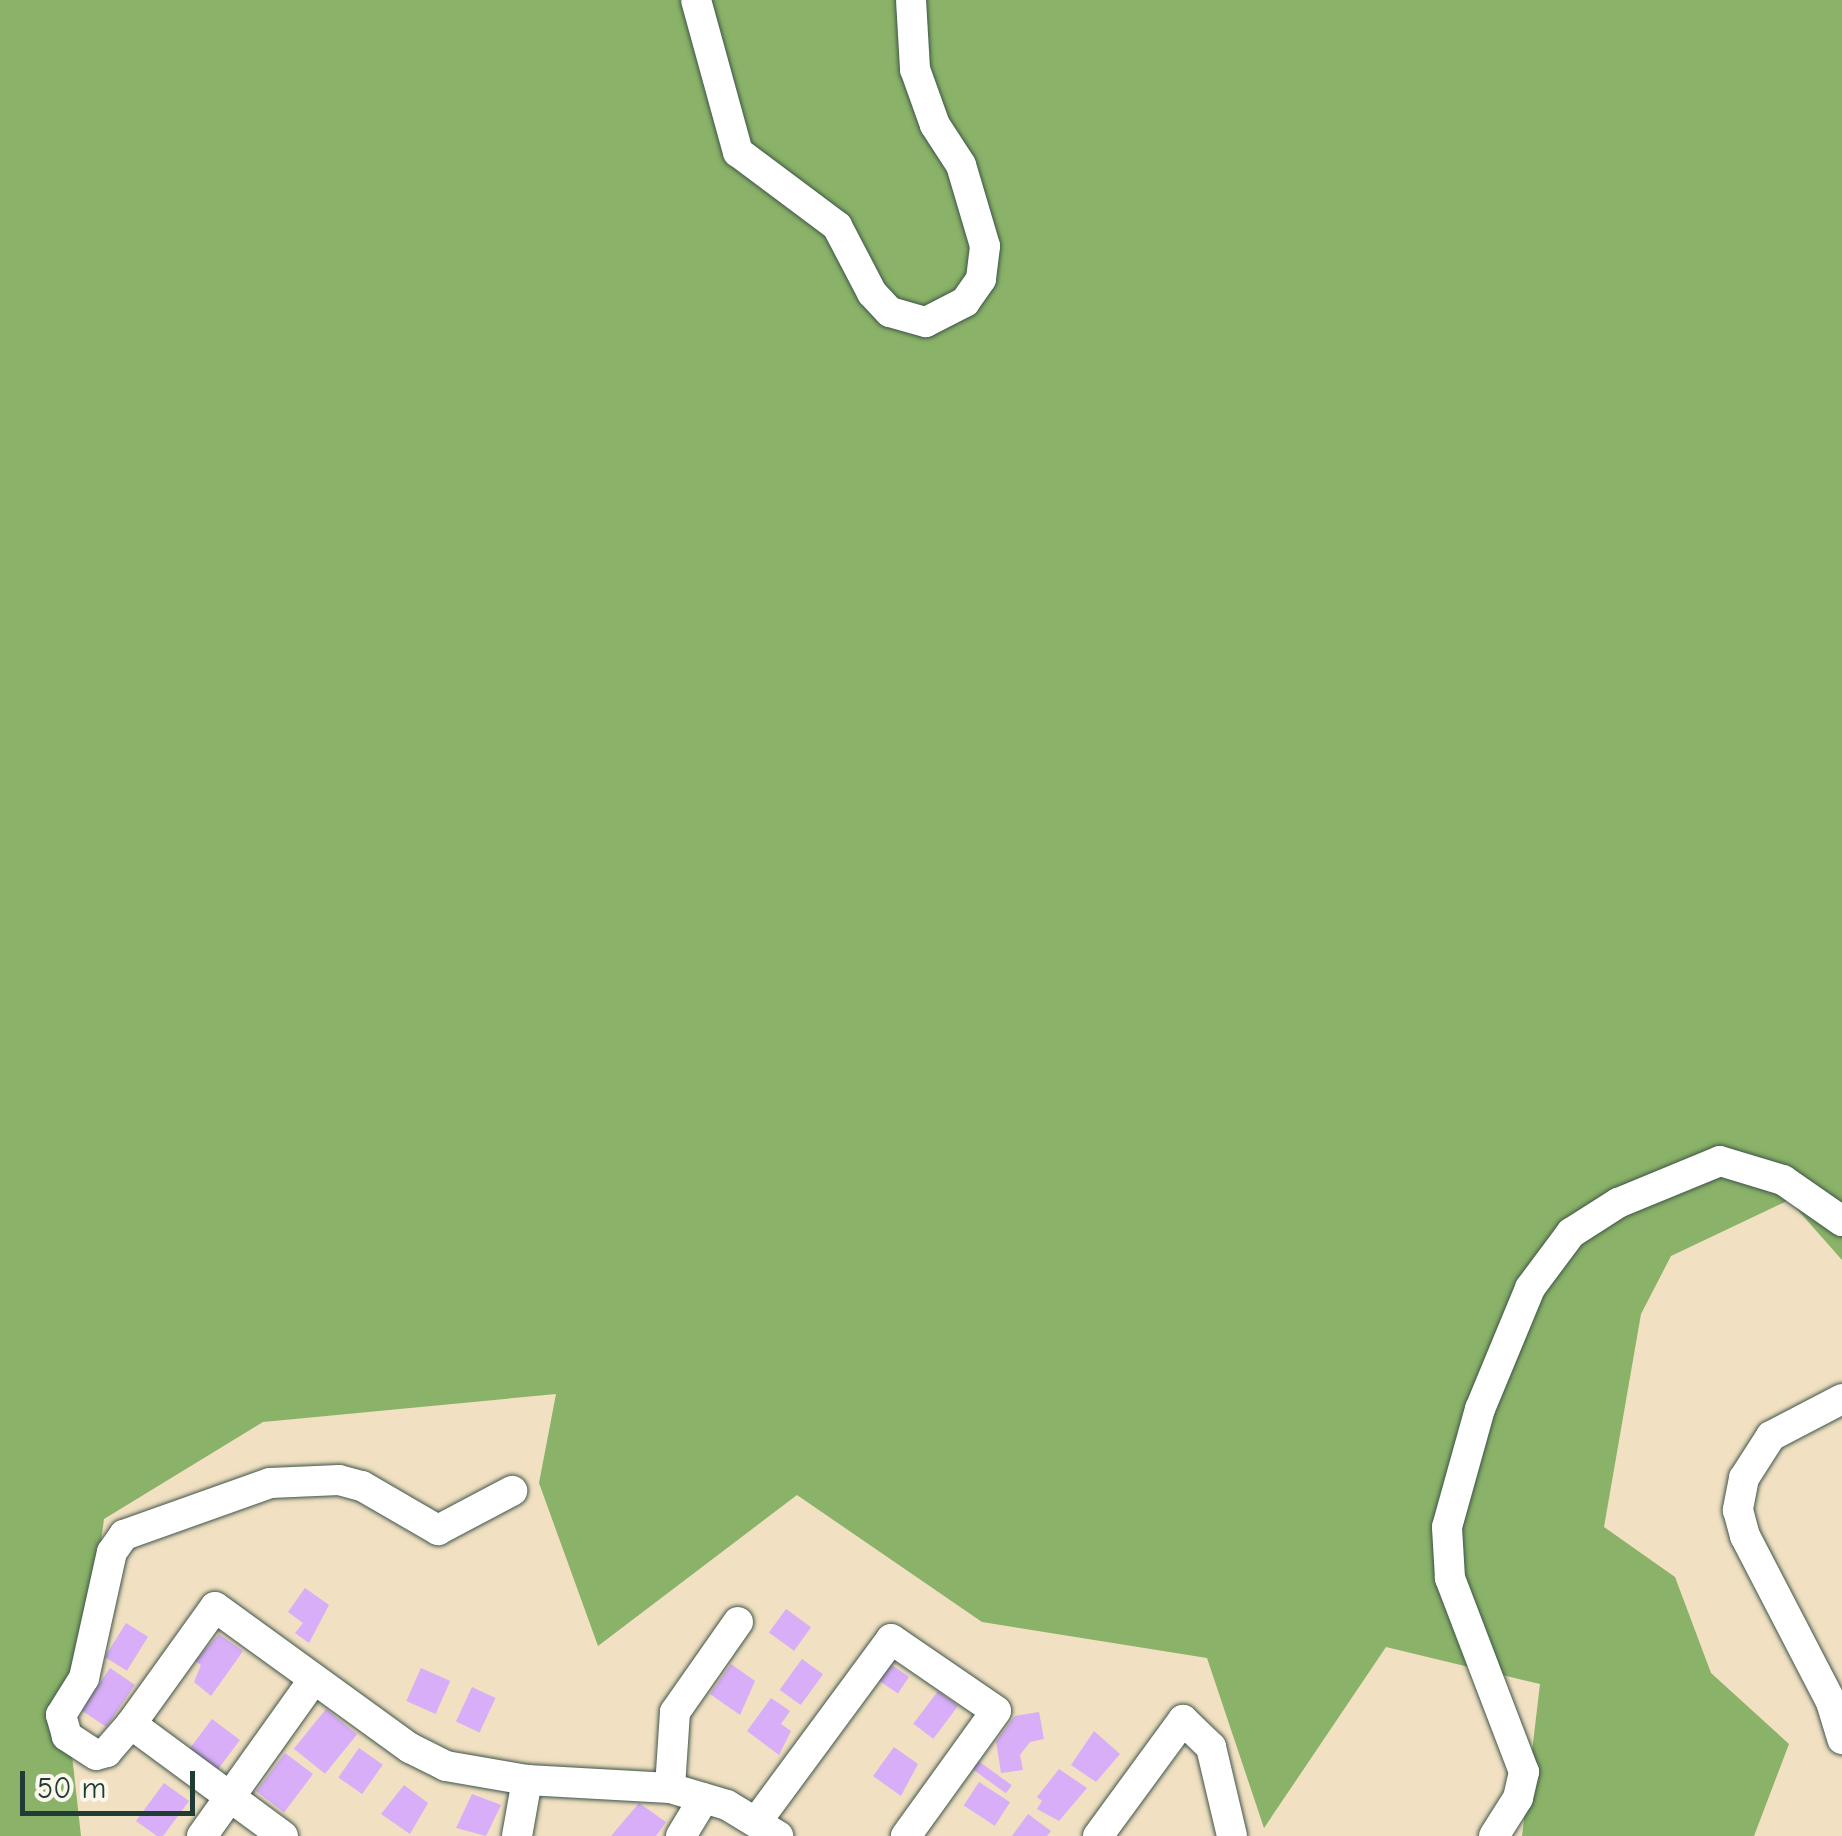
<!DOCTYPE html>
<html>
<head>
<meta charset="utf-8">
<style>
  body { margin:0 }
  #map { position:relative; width:1842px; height:1836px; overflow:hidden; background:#f1e0c2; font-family:"Comic Neue",sans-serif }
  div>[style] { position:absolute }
  .forest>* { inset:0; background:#8ab268 }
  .building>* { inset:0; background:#d7aef7; transform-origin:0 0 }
  .roads { filter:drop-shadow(0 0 2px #3e5549) drop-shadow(0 0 2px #3e5549) }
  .minor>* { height:30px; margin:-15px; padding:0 15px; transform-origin:15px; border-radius:15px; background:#fff }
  span { translate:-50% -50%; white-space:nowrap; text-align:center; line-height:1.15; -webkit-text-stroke:8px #fbf7ec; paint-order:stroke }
  .scale { position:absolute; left:20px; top:1771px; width:175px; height:45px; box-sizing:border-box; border:5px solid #1f3d34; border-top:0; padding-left:12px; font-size:30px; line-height:35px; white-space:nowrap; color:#1f3d34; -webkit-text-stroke:8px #fbf7ec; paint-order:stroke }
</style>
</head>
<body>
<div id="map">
  <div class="forest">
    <div style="clip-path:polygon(0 0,1842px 0,1842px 1260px,1789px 1200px,1671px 1256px,1641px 1314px,1604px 1527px,1675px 1577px,1711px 1673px,1789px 1744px,1754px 1836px,1522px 1836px,1540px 1684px,1386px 1647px,1264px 1828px,1207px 1658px,982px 1622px,797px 1495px,598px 1646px,539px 1483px,556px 1394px,263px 1422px,104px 1519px,72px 1755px,81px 1836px,0 1836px)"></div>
  </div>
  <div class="building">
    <div style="clip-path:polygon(305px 1588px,329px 1605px,309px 1643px,295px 1633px,303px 1623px,288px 1612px)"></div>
    <div style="left:786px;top:1609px;width:31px;height:29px;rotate:36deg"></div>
    <div style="left:126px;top:1623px;width:26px;height:40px;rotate:32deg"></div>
    <div style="clip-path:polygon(219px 1634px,243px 1651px,211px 1696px,194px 1682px,201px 1665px,195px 1661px)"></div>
    <div style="left:802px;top:1659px;width:26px;height:38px;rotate:36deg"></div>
    <div style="clip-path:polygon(731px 1664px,755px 1681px,740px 1715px,710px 1694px)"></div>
    <div style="left:890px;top:1664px;width:23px;height:20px;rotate:34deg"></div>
    <div style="left:110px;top:1668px;width:30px;height:51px;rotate:34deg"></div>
    <div style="left:421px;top:1668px;width:32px;height:36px;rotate:24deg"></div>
    <div style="left:472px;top:1687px;width:26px;height:38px;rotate:25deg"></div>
    <div style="left:938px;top:1691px;width:25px;height:41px;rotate:37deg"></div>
    <div style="clip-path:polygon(771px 1698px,790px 1711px,781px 1724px,791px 1731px,779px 1755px,747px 1731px)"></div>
    <div style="left:326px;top:1709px;width:40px;height:51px;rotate:39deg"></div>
    <div style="clip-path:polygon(1039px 1712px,1044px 1739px,1030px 1742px,1020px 1755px,1023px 1770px,1001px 1773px,996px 1741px,1015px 1716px)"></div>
    <div style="left:212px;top:1719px;width:35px;height:40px;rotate:37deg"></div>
    <div style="clip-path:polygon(1094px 1731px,1120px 1754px,1096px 1782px,1071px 1765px)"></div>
    <div style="clip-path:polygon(894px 1747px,918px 1764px,901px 1796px,873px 1776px)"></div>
    <div style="left:359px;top:1748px;width:29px;height:36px;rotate:35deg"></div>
    <div style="left:285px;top:1753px;width:35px;height:48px;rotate:37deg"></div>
    <div style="left:977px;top:1760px;width:43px;height:10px;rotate:36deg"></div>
    <div style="clip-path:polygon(1059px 1769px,1087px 1788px,1059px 1821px,1037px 1809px,1042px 1801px,1037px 1797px)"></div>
    <div style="left:979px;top:1782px;width:37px;height:28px;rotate:33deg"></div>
    <div style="clip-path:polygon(164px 1783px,189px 1801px,163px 1836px,157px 1836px,136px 1821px)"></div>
    <div style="clip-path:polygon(404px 1785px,428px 1803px,410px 1834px,381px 1814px)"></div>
    <div style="clip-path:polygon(472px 1794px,501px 1805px,486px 1836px,456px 1828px)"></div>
    <div style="clip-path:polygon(639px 1803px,666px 1822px,656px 1836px,611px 1836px)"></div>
    <div style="clip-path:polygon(1028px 1814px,1051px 1831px,1047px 1836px,1012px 1836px)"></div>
  </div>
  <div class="roads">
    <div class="minor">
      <div style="left:696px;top:0;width:158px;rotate:74.6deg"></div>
      <div style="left:738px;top:152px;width:124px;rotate:36.8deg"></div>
      <div style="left:837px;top:226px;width:76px;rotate:62.4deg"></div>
      <div style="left:872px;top:293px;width:26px;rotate:47deg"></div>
      <div style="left:890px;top:312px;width:37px;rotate:16deg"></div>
      <div style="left:926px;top:322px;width:44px;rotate:-27.1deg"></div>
      <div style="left:965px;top:302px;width:28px;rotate:-55deg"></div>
      <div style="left:981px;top:279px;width:33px;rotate:-83deg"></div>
      <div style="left:985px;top:246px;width:84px;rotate:-106.5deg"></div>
      <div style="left:961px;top:165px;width:48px;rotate:-123deg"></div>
      <div style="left:935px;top:125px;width:59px;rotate:-109.7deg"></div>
      <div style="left:915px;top:69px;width:69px;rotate:-93.3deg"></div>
      <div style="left:1842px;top:1399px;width:80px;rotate:152.5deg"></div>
      <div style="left:1771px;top:1436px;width:50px;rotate:122.7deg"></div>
      <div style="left:1744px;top:1478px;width:33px;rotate:101deg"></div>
      <div style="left:1738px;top:1510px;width:27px;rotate:75deg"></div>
      <div style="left:1745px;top:1536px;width:187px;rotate:62.6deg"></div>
      <div style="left:1831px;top:1702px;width:39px;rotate:73deg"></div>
      <div style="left:738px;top:1622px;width:110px;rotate:125deg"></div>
      <div style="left:675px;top:1712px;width:76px;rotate:93.8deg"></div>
      <div style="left:670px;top:1788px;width:59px;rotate:16.6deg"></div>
      <div style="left:727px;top:1805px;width:60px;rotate:31.3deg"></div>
      <div style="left:131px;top:1724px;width:37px;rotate:131deg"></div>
      <div style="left:107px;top:1752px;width:11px;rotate:165deg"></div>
      <div style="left:96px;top:1755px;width:35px;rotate:-147deg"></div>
      <div style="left:67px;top:1736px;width:22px;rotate:-106deg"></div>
      <div style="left:61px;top:1715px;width:44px;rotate:-58.1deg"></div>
      <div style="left:84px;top:1678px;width:129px;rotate:-77.5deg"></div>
      <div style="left:112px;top:1552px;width:21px;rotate:-55deg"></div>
      <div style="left:124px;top:1535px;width:155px;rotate:-19.6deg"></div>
      <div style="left:270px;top:1483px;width:69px;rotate:-2.5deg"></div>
      <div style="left:339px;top:1480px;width:24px;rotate:15deg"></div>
      <div style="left:362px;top:1486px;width:88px;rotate:30.1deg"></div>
      <div style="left:438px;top:1530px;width:84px;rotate:-27.8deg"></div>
      <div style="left:757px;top:1821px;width:226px;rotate:-53.6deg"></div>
      <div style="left:891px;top:1639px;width:127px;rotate:34.4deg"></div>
      <div style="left:996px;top:1711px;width:154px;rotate:125.8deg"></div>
      <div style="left:202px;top:1836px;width:193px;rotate:-54.5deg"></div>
      <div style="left:283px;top:1836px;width:189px;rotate:-143.6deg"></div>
      <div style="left:131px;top:1724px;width:144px;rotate:-54.3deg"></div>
      <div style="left:215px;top:1607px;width:241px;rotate:35.9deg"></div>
      <div style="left:410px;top:1748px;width:40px;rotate:26.6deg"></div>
      <div style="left:446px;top:1766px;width:82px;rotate:9.8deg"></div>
      <div style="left:527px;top:1780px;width:143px;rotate:3.2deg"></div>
      <div style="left:517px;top:1836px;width:57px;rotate:-79.9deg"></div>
      <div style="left:681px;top:1836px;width:44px;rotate:-58.8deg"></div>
      <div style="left:1098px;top:1836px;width:144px;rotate:-53.8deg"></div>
      <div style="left:1183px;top:1720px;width:39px;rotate:44deg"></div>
      <div style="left:1211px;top:1747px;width:91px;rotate:76.7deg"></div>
      <div style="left:1494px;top:1836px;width:45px;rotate:-57.7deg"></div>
      <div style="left:1518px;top:1798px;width:27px;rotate:-77deg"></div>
      <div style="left:1524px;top:1772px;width:208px;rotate:-110.9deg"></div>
      <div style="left:1450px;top:1578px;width:51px;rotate:-93.4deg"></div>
      <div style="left:1447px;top:1527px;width:123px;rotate:-74.4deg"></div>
      <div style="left:1480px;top:1409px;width:131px;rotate:-67.5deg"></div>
      <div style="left:1530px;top:1288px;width:69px;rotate:-53.3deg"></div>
      <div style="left:1571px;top:1233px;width:56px;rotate:-32.6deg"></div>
      <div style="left:1618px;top:1203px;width:110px;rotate:-22.4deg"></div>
      <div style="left:1720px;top:1161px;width:66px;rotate:16.8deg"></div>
      <div style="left:1783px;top:1180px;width:72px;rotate:34.8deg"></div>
    </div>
  </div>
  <div class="scale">50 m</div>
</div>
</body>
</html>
